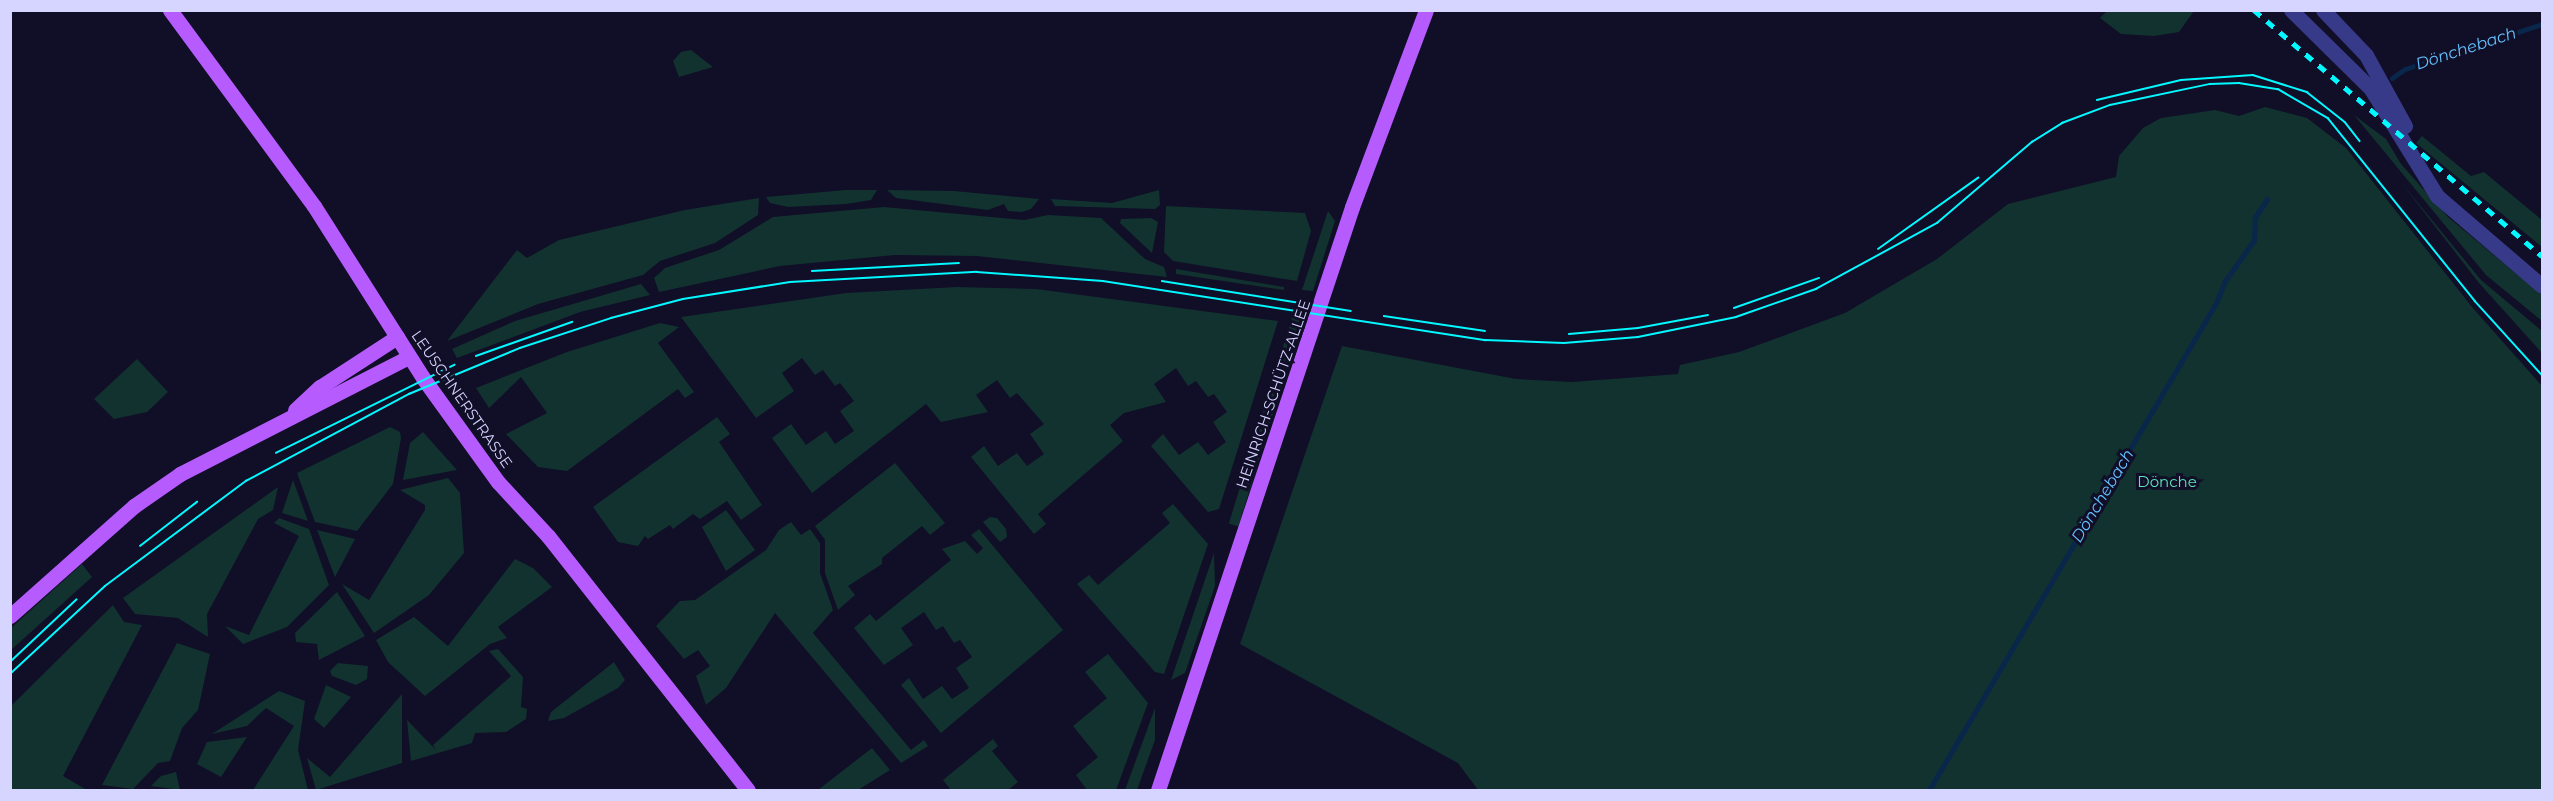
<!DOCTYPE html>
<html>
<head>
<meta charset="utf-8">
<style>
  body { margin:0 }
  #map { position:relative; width:2553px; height:801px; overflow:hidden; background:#110e28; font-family:Montserrat,sans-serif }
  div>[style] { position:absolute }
  .green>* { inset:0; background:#11322e; transform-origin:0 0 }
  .stream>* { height:5px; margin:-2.5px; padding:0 2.5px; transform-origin:2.5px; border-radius:2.5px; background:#09264b }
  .minor>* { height:15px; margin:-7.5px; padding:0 7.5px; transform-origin:7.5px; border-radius:7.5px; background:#373a89 }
  .major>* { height:15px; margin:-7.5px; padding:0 7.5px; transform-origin:7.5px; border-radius:7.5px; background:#b65cff }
  .tram>* { height:1.5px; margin:-0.75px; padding:0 0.75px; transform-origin:0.75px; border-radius:0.75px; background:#01f9ff }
  .rail>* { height:4.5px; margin-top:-2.25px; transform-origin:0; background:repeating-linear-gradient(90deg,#01f9ff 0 9px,transparent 0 17px) }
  span { translate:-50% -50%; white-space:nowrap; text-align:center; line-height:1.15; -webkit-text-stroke:6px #110e28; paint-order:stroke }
  .street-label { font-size:15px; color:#d6d5ff }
  .park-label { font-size:15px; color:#5ae6b8 }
  .water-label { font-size:16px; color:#63c2ff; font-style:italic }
  .frame { position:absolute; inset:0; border:12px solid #d6d5ff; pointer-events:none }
</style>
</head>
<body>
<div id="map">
  <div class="green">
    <div style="clip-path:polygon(2108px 10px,2194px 10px,2194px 11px,2179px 32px,2154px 36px,2121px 34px,2100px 18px)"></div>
    <div style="clip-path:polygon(691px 50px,713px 67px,679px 77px,673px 61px,681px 52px)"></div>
    <div style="clip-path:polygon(2265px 107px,2307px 118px,2346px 148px,2472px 307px,2542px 386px,2542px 790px,1478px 790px,1458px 763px,1240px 644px,1342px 346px,1516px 379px,1572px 382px,1678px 374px,1680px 365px,1739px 352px,1845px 313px,1937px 259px,2008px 204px,2116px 177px,2119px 156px,2143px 128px,2161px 118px,2215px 110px,2239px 116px)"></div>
    <div style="clip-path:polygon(2354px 115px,2386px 139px,2401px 164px,2448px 217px,2542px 295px,2542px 321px,2486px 275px)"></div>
    <div style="clip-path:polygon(2422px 136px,2471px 176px,2484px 172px,2542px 220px,2542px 247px,2416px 143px)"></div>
    <div style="clip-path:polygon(2400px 181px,2481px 280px,2542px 331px,2542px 353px,2479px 283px)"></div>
    <div style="clip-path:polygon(846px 190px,877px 190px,871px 200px,846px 204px,788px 207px,770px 203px,766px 197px)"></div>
    <div style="clip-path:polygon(887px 190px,954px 191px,1039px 199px,1031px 209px,1022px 212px,1008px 211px,1004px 204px,988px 210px,896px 198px)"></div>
    <div style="clip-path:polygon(1159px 190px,1160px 205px,1155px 209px,1055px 206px,1051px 199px,1112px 203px)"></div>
    <div style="clip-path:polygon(759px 198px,758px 215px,715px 243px,660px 261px,643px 275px,538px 304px,447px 341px,517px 250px,527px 258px,559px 240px,685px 210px)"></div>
    <div style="clip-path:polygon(1166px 206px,1305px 213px,1311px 231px,1297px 281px,1173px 261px,1164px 252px)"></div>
    <div style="clip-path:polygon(884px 207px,1024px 220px,1048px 215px,1101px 218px,1145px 259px,1164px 267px,1167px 277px,977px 256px,895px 255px,780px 266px,659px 292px,654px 278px,665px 268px,719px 250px,773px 217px)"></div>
    <div style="clip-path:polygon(1328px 211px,1335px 221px,1313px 291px,1302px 290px)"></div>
    <div style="clip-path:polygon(1151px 218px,1158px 222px,1152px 253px,1120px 223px,1121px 219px)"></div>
    <div style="clip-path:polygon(1176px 269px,1284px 287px,1284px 290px,1176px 274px)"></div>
    <div style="clip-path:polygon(641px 284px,650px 295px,580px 312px,457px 358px,452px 349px,515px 321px)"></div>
    <div style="clip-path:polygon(957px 287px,1036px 289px,1278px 321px,1219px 509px,1208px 512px,1151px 446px,1163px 434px,1179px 455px,1198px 442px,1208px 455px,1226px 442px,1213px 422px,1227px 412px,1214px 394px,1208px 397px,1196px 381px,1188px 386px,1176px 368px,1154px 384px,1166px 402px,1124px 413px,1110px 425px,1123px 441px,1038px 514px,1046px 524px,1034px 534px,971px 457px,984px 446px,998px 466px,1017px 453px,1027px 466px,1044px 454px,1030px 434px,1044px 424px,1017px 393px,1010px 398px,997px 380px,976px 395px,988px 412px,941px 422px,926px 404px,812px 493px,772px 438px,791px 424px,806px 445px,826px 431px,835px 444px,854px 431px,840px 411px,854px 401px,840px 383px,835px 386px,823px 370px,815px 375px,802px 358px,782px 373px,794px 391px,756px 418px,681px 317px,846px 293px)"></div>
    <div style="left:1292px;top:317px;width:10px;height:216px;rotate:17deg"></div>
    <div style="clip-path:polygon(660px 323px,679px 327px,658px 343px,694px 392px,685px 398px,678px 389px,567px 471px,538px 467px,506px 434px,547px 413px,521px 377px,489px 408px,476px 388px,567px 352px)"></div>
    <div style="clip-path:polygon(137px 359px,168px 392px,147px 412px,114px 419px,94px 399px)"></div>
    <div style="clip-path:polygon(717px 417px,730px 434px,719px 442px,762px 505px,741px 520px,727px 501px,700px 519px,693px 514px,673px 529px,670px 525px,648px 539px,645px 536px,638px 546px,618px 542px,593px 507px)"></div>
    <div style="clip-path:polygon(390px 427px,400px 432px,401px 438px,393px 484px,357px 531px,315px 522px,297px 473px)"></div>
    <div style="clip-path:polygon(423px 432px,457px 470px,403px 480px,410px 443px)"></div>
    <div style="clip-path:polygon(895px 463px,945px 523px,930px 535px,922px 526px,882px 558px,882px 564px,848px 586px,855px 595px,838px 610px,825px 573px,825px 540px,815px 526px)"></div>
    <div style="clip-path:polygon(448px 478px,460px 493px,464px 553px,429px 595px,374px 633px,342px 584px,369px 600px,425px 510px,425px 505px,400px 490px)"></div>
    <div style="clip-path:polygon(293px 480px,308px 521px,282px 513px)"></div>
    <div style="clip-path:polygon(278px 487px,273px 510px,258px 519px,207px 614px,208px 637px,178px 618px,135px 614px,123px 598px)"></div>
    <div style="clip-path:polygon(1173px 504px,1208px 544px,1164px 674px,1155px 672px,1077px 584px,1089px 575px,1098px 585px,1170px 523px,1162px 513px)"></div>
    <div style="clip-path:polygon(726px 510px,755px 550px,726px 571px,702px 527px)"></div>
    <div style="clip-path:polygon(990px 517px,997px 518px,1006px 529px,1007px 537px,1000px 542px,983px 522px)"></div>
    <div style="clip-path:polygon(279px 518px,309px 529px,329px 585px,287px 627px,243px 644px,225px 626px,249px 635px,299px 536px,274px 523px)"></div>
    <div style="clip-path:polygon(791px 522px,801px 535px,810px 529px,820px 543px,820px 573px,833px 610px,813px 633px,911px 750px,924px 740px,928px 746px,901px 763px,775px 613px,726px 688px,706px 705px,696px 676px,710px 666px,698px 650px,684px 659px,656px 626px,680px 601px,695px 600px,766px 550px,779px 530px)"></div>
    <div style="clip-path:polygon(979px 529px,1063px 630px,941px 733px,901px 685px,909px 678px,923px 699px,942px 686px,952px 699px,969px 688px,956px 668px,972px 657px,960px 640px,954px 643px,943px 626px,936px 630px,924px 612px,901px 628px,913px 645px,884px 665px,854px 628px,870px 614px,876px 621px,951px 560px,942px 549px,965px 541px,977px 554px,983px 548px,971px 535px)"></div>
    <div style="clip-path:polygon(317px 530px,355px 539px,335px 577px)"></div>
    <div style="clip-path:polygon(1214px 553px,1215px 586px,1185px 673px,1171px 680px)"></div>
    <div style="clip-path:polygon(515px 559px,533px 568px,552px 587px,498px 627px,507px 638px,490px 644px,425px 696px,388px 662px,376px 640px,414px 617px,448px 646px)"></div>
    <div style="clip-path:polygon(82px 564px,92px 577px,11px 650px,11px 628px)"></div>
    <div style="clip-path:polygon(337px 592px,365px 636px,319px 660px,317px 644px,296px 642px,295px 633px)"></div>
    <div style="clip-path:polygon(113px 605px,124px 622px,142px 625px,63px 776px,87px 790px,11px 790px,11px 706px)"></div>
    <div style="clip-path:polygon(177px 643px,210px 654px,198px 710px,182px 728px,170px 761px,158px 763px,133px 789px,102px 785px)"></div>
    <div style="clip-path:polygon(498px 649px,523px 677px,521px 707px,527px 709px,526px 719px,506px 732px,475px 733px,472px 743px,411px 761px,407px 720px,436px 750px,433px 745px,511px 676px,489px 651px)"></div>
    <div style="clip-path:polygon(1108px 654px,1148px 703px,1116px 790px,1087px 790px,1076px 775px,1098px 757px,1073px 726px,1107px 698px,1085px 672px)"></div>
    <div style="clip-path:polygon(614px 662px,625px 680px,618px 688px,564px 718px,548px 721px,551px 712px)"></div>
    <div style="clip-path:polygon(338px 663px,368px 666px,367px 679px,356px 685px,332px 676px,330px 671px)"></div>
    <div style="clip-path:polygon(326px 685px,351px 697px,324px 728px,314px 719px)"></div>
    <div style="clip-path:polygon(279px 691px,305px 701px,298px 750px,308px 790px,253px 790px,294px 726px,266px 708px,247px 726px,212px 734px)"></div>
    <div style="clip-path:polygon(402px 694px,402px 763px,316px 790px,307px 758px,330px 777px)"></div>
    <div style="clip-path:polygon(1155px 708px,1155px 740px,1137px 790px,1125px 790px)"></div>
    <div style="clip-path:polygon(247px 737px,221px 777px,197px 764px,207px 742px)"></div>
    <div style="clip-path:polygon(993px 739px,998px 746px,992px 751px,1018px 782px,1008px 790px,951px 790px,943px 780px)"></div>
    <div style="clip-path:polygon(872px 748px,890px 770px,858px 790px,818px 790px)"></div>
    <div style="clip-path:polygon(176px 772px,180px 790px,151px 786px,161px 776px)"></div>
  </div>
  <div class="stream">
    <div style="left:2392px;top:78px;width:16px;rotate:-35deg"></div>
    <div style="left:2405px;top:69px;width:144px;rotate:-18.2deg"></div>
    <div style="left:1929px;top:790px;width:565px;rotate:-59.49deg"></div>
    <div style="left:2216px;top:303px;width:24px;rotate:-68deg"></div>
    <div style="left:2225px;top:281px;width:50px;rotate:-54.7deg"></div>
    <div style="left:2254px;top:240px;width:23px;rotate:-88deg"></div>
    <div style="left:2255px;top:217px;width:22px;rotate:-56deg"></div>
  </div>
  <div class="minor">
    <div style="left:2291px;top:10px;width:112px;rotate:44.6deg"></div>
    <div style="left:2371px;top:89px;width:126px;rotate:58.3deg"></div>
    <div style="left:2437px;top:196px;width:138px;rotate:40.6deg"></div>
    <div style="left:2323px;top:10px;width:62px;rotate:46.3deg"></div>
    <div style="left:2366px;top:55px;width:81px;rotate:61.2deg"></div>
  </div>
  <div class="major">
    <div style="left:170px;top:10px;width:243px;rotate:53.7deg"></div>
    <div style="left:314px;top:206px;width:204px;rotate:57.6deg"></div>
    <div style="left:423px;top:378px;width:128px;rotate:54.2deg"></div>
    <div style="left:498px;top:482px;width:74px;rotate:47.2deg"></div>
    <div style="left:548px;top:536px;width:323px;rotate:51.8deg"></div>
    <div style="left:295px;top:410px;width:34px;rotate:-43deg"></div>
    <div style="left:320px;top:387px;width:92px;rotate:-33deg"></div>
    <div style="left:10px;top:616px;width:166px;rotate:-41.6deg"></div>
    <div style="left:134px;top:506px;width:56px;rotate:-34.8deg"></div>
    <div style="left:180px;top:474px;width:257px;rotate:-27.1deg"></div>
    <div style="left:1158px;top:790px;width:614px;rotate:-71.59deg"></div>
    <div style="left:1352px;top:207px;width:210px;rotate:-69.4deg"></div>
  </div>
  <div class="tram">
    <div style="left:2097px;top:100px;width:86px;rotate:-13.4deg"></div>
    <div style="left:2181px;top:80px;width:72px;rotate:-4deg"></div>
    <div style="left:2253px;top:75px;width:57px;rotate:17.5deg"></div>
    <div style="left:2307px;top:92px;width:48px;rotate:38.3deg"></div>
    <div style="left:2345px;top:122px;width:24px;rotate:52deg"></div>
    <div style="left:1878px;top:249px;width:123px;rotate:-35.4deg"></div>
    <div style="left:812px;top:271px;width:147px;rotate:-3.1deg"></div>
    <div style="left:1162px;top:281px;width:191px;rotate:9deg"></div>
    <div style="left:1734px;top:308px;width:90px;rotate:-19.4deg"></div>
    <div style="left:1384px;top:316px;width:102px;rotate:8.4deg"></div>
    <div style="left:1569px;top:334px;width:69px;rotate:-5deg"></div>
    <div style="left:1638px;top:328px;width:71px;rotate:-10.5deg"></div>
    <div style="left:476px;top:356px;width:102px;rotate:-19.5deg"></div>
    <div style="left:276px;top:453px;width:199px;rotate:-26.3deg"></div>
    <div style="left:140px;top:546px;width:72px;rotate:-37.7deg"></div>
    <div style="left:10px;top:662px;width:91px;rotate:-43.2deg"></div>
    <div style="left:10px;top:674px;width:129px;rotate:-42.8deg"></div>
    <div style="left:105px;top:586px;width:176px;rotate:-36.7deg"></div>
    <div style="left:246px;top:481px;width:185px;rotate:-28.1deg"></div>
    <div style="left:409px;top:394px;width:120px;rotate:-22.5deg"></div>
    <div style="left:520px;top:348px;width:96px;rotate:-18.2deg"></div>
    <div style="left:611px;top:318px;width:74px;rotate:-14.8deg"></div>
    <div style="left:683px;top:299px;width:108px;rotate:-9deg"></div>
    <div style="left:790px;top:282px;width:187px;rotate:-3.1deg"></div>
    <div style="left:977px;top:272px;width:126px;rotate:4.1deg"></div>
    <div style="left:1103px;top:281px;width:387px;rotate:8.8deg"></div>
    <div style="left:1485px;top:340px;width:79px;rotate:2.2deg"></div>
    <div style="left:1564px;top:343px;width:74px;rotate:-4.6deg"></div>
    <div style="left:1638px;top:337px;width:100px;rotate:-11.5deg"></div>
    <div style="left:1736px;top:317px;width:85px;rotate:-19.3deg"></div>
    <div style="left:1816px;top:289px;width:138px;rotate:-28.6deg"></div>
    <div style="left:1937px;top:223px;width:125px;rotate:-40.5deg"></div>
    <div style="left:2032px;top:142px;width:36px;rotate:-32deg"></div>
    <div style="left:2062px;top:123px;width:51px;rotate:-20.6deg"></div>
    <div style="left:2110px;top:105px;width:102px;rotate:-11.9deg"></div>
    <div style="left:2210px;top:84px;width:29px;rotate:-2deg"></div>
    <div style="left:2239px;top:83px;width:39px;rotate:9deg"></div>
    <div style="left:2278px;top:89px;width:58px;rotate:30.1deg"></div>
    <div style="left:2328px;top:118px;width:235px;rotate:51.2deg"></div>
    <div style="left:2475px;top:301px;width:100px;rotate:47.8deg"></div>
  </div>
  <div class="rail">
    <div style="left:2254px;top:10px;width:379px;rotate:40.5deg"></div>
  </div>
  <div class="street-label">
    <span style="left:1273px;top:394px;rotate:-71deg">HEINRICH-SCHÜTZ-ALLEE</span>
    <span style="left:462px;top:399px;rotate:55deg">LEUSCHNERSTRASSE</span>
  </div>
  <div class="park-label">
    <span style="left:2167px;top:482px">Dönche</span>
  </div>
  <div class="water-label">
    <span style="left:2466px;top:49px;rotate:-18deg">Dönchebach</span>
    <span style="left:2103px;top:496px;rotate:-59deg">Dönchebach</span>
  </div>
  <div class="frame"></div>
</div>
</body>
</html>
